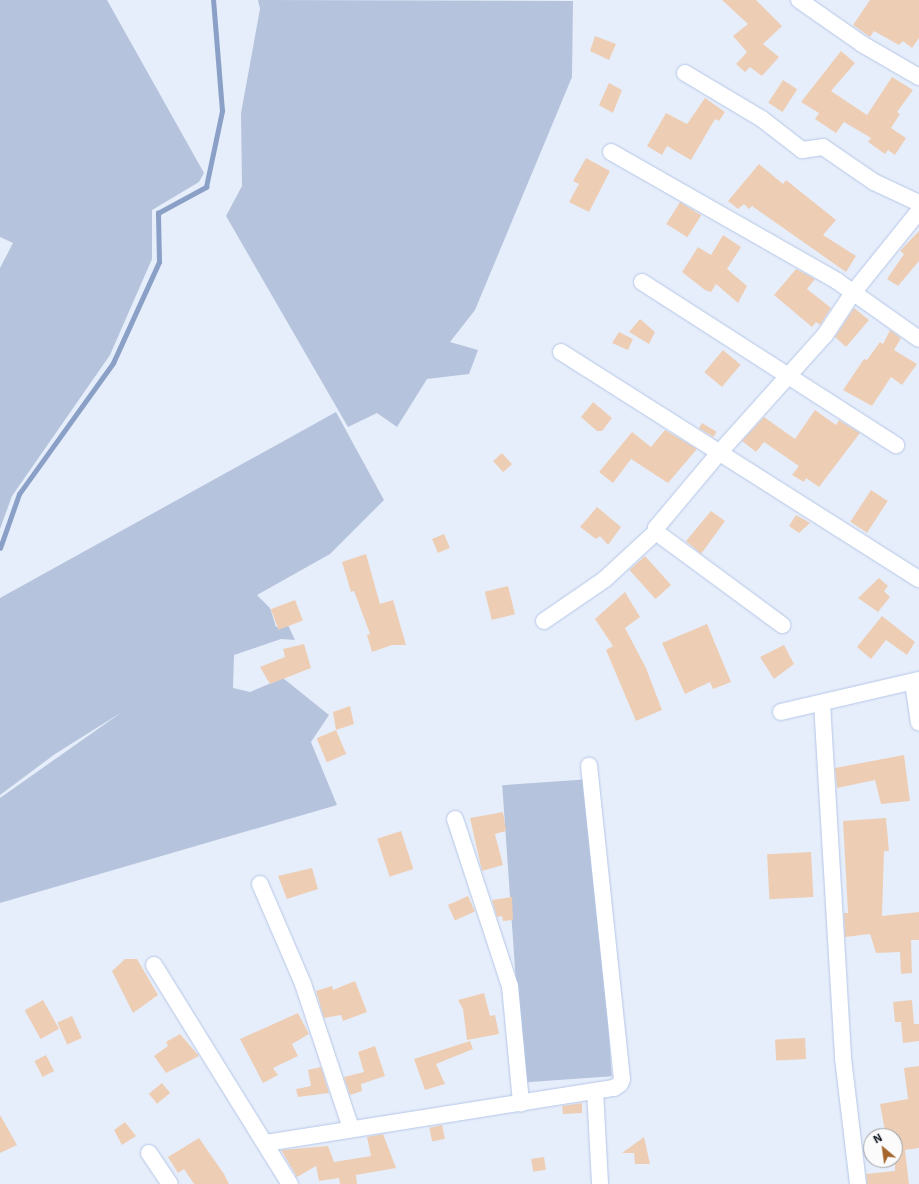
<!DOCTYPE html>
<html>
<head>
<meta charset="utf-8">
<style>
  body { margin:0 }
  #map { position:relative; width:919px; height:1184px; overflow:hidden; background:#e7eefb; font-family:"Exo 2",sans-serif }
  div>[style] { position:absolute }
  .green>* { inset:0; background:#b5c3dc; transform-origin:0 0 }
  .stream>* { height:4.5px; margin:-2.25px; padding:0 2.25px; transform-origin:2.25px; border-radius:2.25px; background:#8aa0c6 }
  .building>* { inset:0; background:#edceb5; transform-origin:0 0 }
  .roads { filter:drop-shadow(0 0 1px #b5c7e7) drop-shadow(0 0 1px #b5c7e7) }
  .minor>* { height:16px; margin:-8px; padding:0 8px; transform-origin:8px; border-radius:8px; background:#fff }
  span { translate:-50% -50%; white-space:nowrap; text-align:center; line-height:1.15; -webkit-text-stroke:3.5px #fbfbfb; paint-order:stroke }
  .north { position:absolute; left:863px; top:1128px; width:40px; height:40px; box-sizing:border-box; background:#fbfbfb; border:1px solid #9b9da2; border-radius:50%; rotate:331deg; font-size:11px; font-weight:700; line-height:16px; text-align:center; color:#0b111c }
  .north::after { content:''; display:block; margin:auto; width:14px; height:18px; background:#a4662b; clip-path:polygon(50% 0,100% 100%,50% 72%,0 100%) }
</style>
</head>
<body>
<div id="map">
  <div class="green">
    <div style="clip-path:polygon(0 0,107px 0,204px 173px,199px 182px,152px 210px,152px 259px,110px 355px,12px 496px,0 529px,0 268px,13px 243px,0 237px)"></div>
    <div style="clip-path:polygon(258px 0,573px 1px,572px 77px,475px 310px,450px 342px,478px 350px,469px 374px,427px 379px,397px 427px,377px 413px,348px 427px,226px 216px,242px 186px,241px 113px,260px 9px)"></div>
    <div style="clip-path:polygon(336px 412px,384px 500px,330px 554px,257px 595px,270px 608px,276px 627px,288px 625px,295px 640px,281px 639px,234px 655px,233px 688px,250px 692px,283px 678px,329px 715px,311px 742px,337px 805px,0 903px,0 798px,122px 712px,55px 754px,0 795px,0 598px)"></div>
    <div style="left:591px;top:779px;width:298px;height:89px;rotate:86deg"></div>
  </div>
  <div class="stream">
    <div style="left:0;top:548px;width:57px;rotate:-70.6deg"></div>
    <div style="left:19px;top:494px;width:161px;rotate:-54.3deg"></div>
    <div style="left:113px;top:363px;width:111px;rotate:-65.5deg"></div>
    <div style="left:159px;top:262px;width:49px;rotate:-91.2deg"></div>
    <div style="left:158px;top:213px;width:55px;rotate:-28.4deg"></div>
    <div style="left:206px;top:187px;width:78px;rotate:-78.1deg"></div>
    <div style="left:222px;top:111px;width:111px;rotate:-94.6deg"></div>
  </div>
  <div class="building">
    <div style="clip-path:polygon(722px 0,756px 0,782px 26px,763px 44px,779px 57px,762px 76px,750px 67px,745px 72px,736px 64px,747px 52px,733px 36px,748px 24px)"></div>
    <div style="clip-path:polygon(870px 0,919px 0,919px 38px,912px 48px,903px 41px,899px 45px,874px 31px,870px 37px,853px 25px)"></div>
    <div style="clip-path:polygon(595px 36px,616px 44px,609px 60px,590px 51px)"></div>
    <div style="clip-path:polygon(841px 51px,855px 63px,831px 91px,867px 115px,892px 77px,913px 90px,897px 112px,900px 114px,891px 128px,906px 138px,895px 155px,888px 150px,885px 154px,868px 142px,871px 138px,844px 122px,836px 133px,815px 119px,819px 113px,801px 102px)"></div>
    <div style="left:783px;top:80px;width:17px;height:27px;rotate:33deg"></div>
    <div style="clip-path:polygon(609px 83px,622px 90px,613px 113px,599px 105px)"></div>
    <div style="clip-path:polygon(705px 98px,725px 112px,719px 121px,715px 119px,691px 160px,667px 146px,662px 155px,647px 146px,666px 113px,687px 124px)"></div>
    <div style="clip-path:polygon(586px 158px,610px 171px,589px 212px,569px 202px,579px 184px,573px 181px)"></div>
    <div style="clip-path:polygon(759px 164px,783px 184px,786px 180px,836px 220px,823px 235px,856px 256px,846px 272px,752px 206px,749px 209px,744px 204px,738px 209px,728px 201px)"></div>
    <div style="left:680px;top:202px;width:25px;height:26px;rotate:32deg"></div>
    <div style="clip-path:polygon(919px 231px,919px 261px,898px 286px,887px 279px,904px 254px,900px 251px)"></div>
    <div style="clip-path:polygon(723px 235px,741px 247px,727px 269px,747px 286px,738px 303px,716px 284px,711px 292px,705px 290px,682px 272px,698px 247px,711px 255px)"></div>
    <div style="clip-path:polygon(796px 269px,815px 279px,807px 289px,831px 308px,820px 325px,816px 322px,812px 327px,774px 295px)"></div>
    <div style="clip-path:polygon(854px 308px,869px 320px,846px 347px,835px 337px)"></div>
    <div style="clip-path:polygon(640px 319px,655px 332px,649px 344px,629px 332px)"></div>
    <div style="clip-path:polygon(890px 330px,901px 338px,894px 350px,917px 364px,902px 385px,891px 377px,872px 406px,843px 390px,864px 359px,867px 360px,880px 342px,883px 344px)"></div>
    <div style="clip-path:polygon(619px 332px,633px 339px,628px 350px,612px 343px)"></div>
    <div style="left:723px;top:350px;width:23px;height:29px;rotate:40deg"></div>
    <div style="clip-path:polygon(593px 402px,612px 418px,602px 431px,597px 431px,581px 417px)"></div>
    <div style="clip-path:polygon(815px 410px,836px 425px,839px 420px,860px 433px,819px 487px,806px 478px,804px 482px,792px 475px,799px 466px,764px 442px,756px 452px,742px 441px,764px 417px,795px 439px)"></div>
    <div style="left:702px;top:423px;width:17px;height:6px;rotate:31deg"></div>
    <div style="clip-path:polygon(665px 430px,697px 449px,668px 483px,631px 459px,613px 483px,599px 472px,632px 432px,651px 447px)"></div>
    <div style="left:502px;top:453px;width:15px;height:12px;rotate:48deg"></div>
    <div style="left:871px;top:490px;width:20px;height:38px;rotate:33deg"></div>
    <div style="clip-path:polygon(597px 507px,621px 527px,608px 545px,600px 536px,596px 539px,580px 527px)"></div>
    <div style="clip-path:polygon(711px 511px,725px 521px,701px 554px,686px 541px)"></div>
    <div style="clip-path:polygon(796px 515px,810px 523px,799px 533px,789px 526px)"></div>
    <div style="left:444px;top:534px;width:15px;height:13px;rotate:67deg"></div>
    <div style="clip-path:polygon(366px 554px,380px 604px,393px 600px,406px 645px,392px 645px,372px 652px,367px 635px,370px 634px,354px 591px,351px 592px,342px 562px)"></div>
    <div style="left:645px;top:556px;width:39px;height:21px;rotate:48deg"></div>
    <div style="clip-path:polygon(879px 578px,888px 586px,884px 591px,890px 597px,878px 612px,858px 598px)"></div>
    <div style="left:508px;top:586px;width:29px;height:24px;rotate:76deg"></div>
    <div style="clip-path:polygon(625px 592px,640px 617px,625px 628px,646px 668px,662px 710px,636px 721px,606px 650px,613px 646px,595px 619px)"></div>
    <div style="left:295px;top:600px;width:22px;height:26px;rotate:69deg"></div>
    <div style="clip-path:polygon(882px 616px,915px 642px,907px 655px,886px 640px,871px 659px,857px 647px)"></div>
    <div style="clip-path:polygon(707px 624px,731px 682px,713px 689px,710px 682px,685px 694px,662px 643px)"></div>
    <div style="clip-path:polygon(304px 644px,311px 668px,270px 684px,260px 667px,285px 657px,283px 649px)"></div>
    <div style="clip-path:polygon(784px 645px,794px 664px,774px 679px,760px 657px)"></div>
    <div style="clip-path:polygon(350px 706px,354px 724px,336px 730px,333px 712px)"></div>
    <div style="left:336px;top:730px;width:26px;height:21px;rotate:67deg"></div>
    <div style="clip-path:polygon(904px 755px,910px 801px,881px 804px,875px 780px,837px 788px,835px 768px)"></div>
    <div style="clip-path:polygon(503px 812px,506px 831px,495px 834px,503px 865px,482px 871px,470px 818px)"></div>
    <div style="clip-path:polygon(886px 818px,889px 851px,884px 851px,882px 916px,919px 912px,919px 940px,911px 940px,912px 973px,901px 974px,900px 952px,876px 953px,870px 934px,845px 937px,844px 913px,848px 913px,843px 821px)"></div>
    <div style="left:401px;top:831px;width:40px;height:25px;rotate:72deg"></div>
    <div style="left:811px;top:852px;width:45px;height:44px;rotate:87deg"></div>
    <div style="clip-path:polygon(312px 868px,318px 889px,287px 899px,278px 876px)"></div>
    <div style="left:468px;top:896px;width:17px;height:22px;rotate:66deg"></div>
    <div style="clip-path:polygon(512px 897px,513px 920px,503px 921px,502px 916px,497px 917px,492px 900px)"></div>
    <div style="clip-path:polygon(125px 959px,137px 959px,158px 995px,133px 1013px,112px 971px)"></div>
    <div style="clip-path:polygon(355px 981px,367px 1012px,343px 1021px,341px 1015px,324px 1018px,316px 991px,332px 986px,333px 990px)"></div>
    <div style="clip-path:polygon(484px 993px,490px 1016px,495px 1015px,499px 1034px,467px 1040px,463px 1009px,458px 1000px)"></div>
    <div style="left:43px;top:1000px;width:33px;height:21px;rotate:61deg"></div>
    <div style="clip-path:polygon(912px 1000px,914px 1024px,919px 1024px,919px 1041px,903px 1043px,901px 1022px,895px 1022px,893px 1002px)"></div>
    <div style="clip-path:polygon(298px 1013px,309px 1034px,292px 1044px,298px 1056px,273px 1068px,278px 1075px,263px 1083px,240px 1039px)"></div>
    <div style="left:72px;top:1016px;width:24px;height:16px;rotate:66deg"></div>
    <div style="clip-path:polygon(180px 1034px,199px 1056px,166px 1073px,154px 1056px,168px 1046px,166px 1042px)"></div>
    <div style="left:805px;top:1038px;width:21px;height:30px;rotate:87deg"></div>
    <div style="clip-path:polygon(470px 1041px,473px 1049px,436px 1064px,445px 1084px,425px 1090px,414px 1059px)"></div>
    <div style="clip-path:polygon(375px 1046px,385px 1076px,361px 1084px,362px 1091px,350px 1095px,344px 1077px,364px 1072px,358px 1052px)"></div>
    <div style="left:46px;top:1055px;width:18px;height:13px;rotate:63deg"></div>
    <div style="clip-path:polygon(919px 1066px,919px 1148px,905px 1150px,909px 1184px,867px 1184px,866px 1174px,895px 1171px,895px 1136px,886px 1136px,880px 1104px,908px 1099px,904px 1068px)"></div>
    <div style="clip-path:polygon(321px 1067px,329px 1093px,298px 1097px,296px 1089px,311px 1086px,308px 1070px)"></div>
    <div style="left:162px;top:1083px;width:13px;height:17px;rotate:51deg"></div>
    <div style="clip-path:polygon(582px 1103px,582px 1113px,563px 1114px,562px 1106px)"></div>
    <div style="clip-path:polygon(0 1115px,17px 1145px,0 1153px)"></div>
    <div style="clip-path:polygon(125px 1122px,136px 1136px,122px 1145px,114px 1130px)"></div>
    <div style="left:442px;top:1125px;width:14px;height:13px;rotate:78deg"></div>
    <div style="clip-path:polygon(383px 1134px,396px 1168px,356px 1175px,357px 1184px,340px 1184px,339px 1178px,319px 1181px,316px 1166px,297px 1177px,281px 1150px,328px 1146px,334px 1162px,371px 1156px,367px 1137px)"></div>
    <div style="clip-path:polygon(644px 1137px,650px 1164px,635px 1164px,634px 1153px,622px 1153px)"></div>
    <div style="clip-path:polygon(199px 1138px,224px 1174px,229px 1184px,194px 1184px,184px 1169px,178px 1173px,168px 1157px)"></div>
    <div style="left:544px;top:1157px;width:13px;height:13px;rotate:81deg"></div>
  </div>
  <div class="roads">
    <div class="minor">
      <div style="left:799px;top:0;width:77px;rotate:34.9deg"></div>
      <div style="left:862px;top:44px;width:66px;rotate:30.1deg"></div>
      <div style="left:685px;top:73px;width:90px;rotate:30.9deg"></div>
      <div style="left:762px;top:119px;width:51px;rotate:37.8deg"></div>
      <div style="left:802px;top:150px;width:21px;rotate:-8deg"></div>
      <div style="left:823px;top:147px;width:62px;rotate:34.5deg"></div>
      <div style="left:874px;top:182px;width:50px;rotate:25deg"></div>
      <div style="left:611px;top:152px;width:260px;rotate:29.7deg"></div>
      <div style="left:837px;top:281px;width:100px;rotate:35.3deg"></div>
      <div style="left:642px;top:282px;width:302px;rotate:32.7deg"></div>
      <div style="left:561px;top:352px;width:424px;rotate:32.4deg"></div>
      <div style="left:656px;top:532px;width:157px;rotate:36.4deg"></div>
      <div style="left:544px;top:621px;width:74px;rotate:-34.5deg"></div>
      <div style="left:605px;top:579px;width:69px;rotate:-42.7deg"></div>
      <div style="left:656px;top:532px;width:4px;rotate:-90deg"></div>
      <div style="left:656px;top:528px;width:98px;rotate:-50deg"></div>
      <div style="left:719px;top:453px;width:159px;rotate:-48.1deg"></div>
      <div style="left:825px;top:335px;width:49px;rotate:-56.6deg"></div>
      <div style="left:852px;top:294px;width:107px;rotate:-51.1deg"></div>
      <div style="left:913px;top:682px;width:41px;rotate:81.7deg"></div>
      <div style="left:822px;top:703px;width:356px;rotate:86.6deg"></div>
      <div style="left:843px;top:1058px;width:127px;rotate:83.2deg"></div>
      <div style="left:781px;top:712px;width:142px;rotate:-13.1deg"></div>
      <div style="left:455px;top:819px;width:176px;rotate:71.8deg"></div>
      <div style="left:510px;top:986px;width:118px;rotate:84.6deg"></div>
      <div style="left:260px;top:884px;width:109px;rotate:66.7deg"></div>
      <div style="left:303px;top:984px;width:152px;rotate:71.6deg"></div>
      <div style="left:154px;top:965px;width:258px;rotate:58.2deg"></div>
      <div style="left:595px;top:1091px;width:93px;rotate:86.9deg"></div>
      <div style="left:266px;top:1143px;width:352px;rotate:-9deg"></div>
      <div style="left:614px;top:1088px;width:7px;rotate:-34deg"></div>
      <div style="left:620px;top:1084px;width:5px;rotate:-68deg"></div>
      <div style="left:622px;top:1079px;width:315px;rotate:-96deg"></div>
      <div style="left:149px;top:1153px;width:37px;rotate:56deg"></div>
    </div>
  </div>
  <div class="north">N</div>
</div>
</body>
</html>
